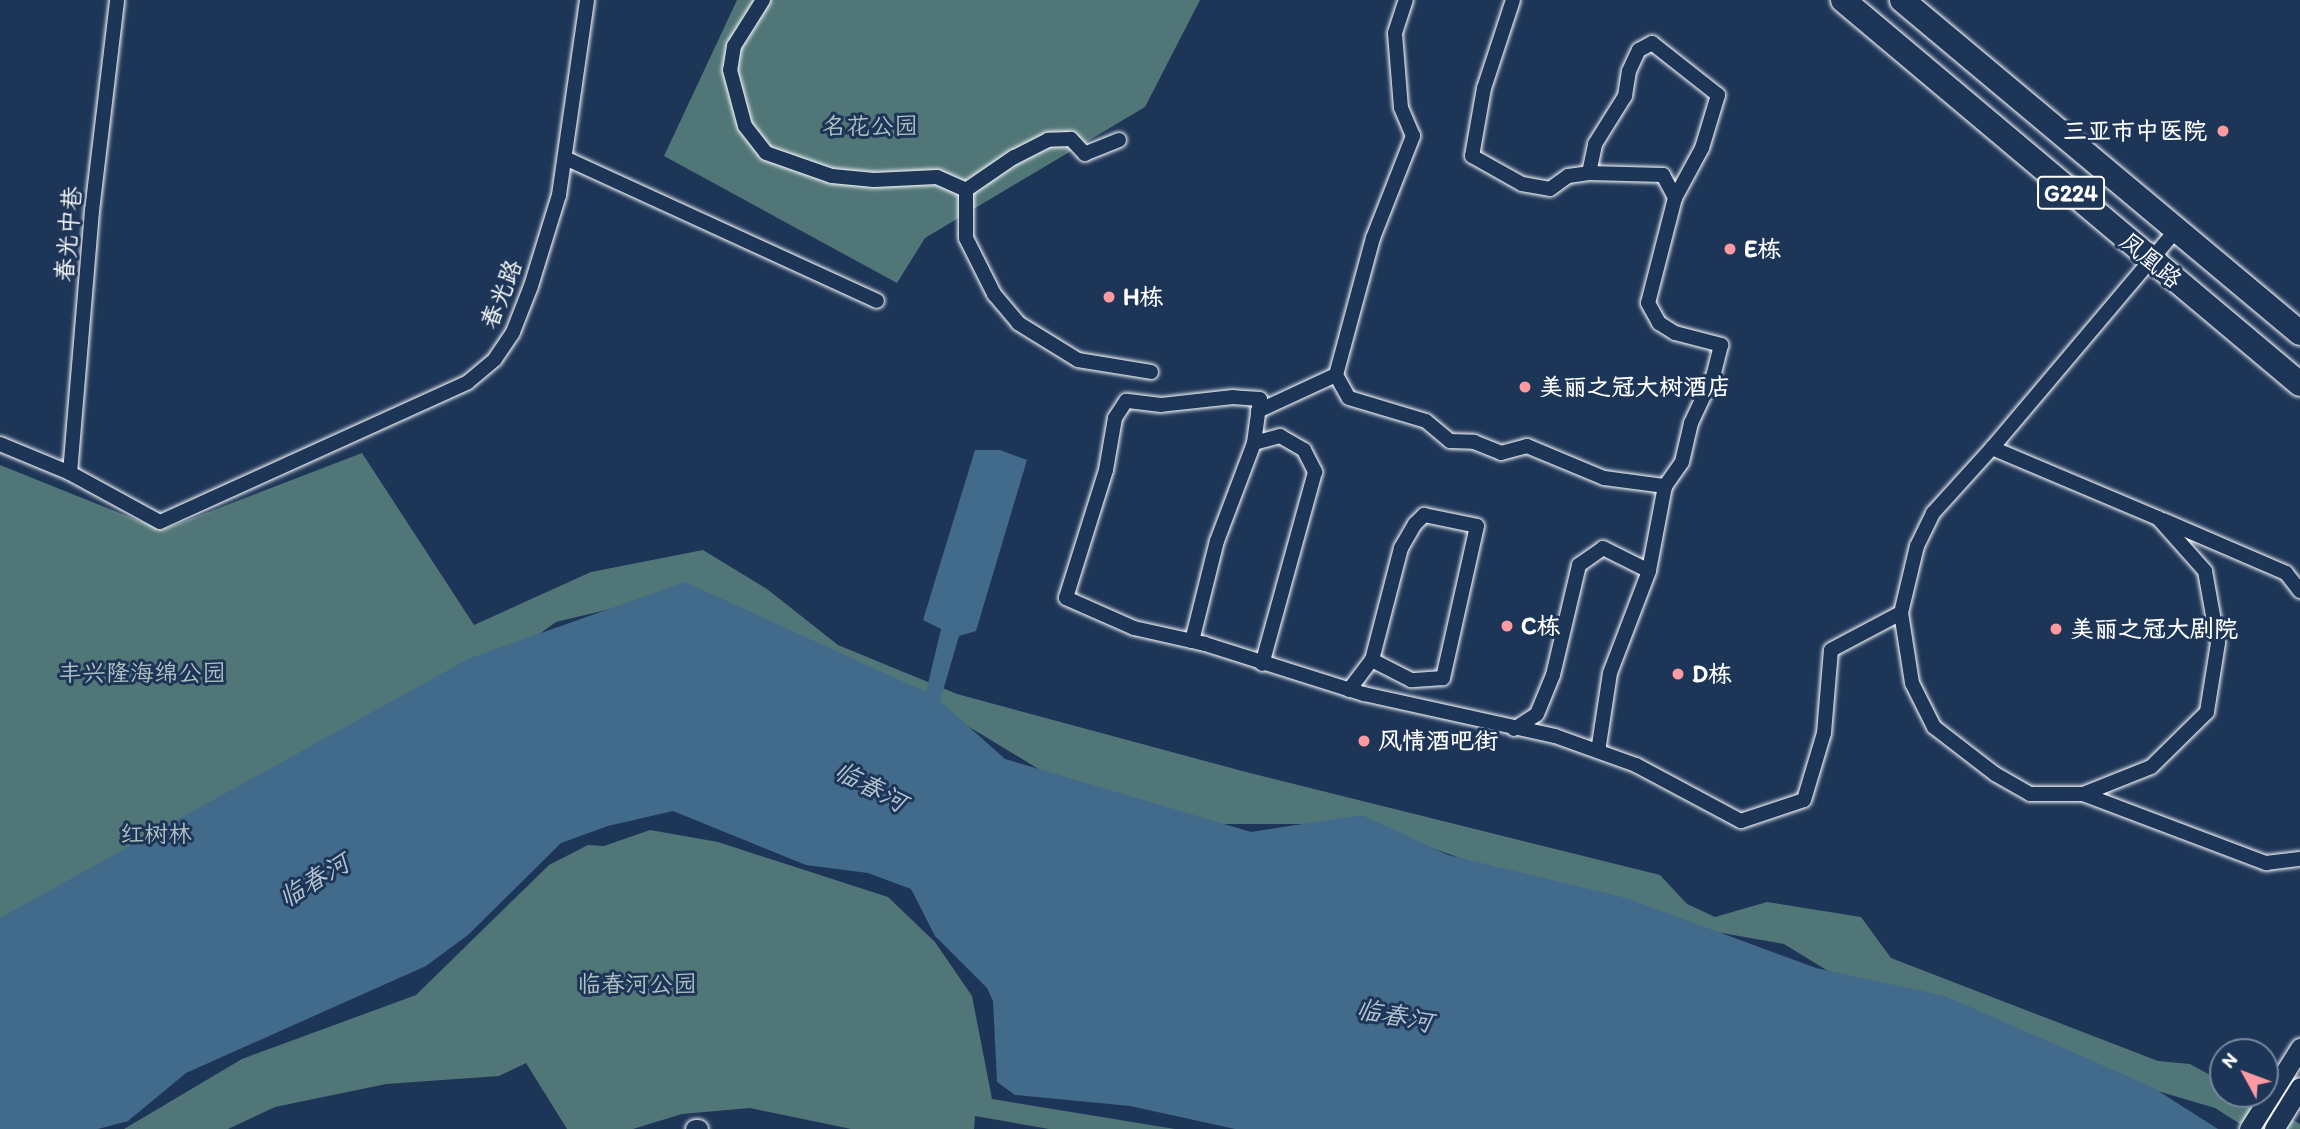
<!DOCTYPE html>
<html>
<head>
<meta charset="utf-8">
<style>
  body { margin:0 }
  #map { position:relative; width:2300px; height:1129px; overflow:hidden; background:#1d3557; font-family:Itim,"LXGW WenKai TC",sans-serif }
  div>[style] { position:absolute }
  .green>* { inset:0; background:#517678 }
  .water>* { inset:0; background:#426a8a }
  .roads { filter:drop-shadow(0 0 2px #fff) drop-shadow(0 0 2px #fff) }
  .street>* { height:14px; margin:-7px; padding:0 7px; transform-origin:7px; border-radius:7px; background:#1d3557 }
  .secondary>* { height:19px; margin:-9.5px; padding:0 9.5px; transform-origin:9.5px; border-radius:9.5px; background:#1d3557 }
  .highway>* { height:24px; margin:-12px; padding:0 12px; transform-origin:12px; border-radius:12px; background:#1d3557 }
  .dots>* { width:19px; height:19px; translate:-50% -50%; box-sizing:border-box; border:4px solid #1d3557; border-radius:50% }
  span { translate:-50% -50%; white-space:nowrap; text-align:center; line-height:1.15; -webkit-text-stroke:6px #1d3557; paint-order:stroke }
  .shield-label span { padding:2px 5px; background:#1d3557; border:2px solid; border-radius:5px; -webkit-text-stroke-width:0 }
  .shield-label { font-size:23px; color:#fff; font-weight:700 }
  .park-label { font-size:24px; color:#b1c1c2 }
  .poi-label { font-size:24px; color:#fff; font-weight:700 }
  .right { translate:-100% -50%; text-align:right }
  .left { translate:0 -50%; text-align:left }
  .street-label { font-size:24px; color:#fff }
  .water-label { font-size:26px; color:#b3c3d0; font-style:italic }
  .north { position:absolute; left:2209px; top:1038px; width:70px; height:70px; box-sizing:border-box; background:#1d3557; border:2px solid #77869a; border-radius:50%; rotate:311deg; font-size:19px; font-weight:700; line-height:28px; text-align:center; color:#fff }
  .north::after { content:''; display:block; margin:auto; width:24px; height:32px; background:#ff9aa2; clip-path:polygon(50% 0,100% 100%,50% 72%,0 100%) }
</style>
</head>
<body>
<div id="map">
  <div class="green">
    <div style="clip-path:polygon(737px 0,1200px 0,1145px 107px,925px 238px,897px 283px,664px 156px)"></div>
    <div style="clip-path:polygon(362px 453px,474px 625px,591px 572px,703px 550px,767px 589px,838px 645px,957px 694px,1246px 772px,1660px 875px,1687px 904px,1715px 917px,1767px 902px,1861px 917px,1891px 958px,2158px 1061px,2190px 1064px,2223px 1082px,2223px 1094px,2245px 1094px,2300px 1124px,2300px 1129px,2248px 1129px,2215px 1108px,2107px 1076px,1851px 985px,1784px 944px,1665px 923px,1526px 882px,1366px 824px,1213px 824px,1065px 785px,966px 725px,689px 590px,556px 622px,379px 749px,0 941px,0 465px,162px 530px)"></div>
    <div style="clip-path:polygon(650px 830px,718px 842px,888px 897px,935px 942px,972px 996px,992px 1099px,1175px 1129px,1049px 1129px,975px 1116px,974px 1129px,851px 1129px,750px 1108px,682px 1114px,633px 1129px,567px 1129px,526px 1063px,499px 1076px,386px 1084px,275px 1107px,228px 1129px,124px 1129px,242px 1059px,416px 995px,549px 865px,588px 845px,604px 846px)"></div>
  </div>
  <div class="water">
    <div style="clip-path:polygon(975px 450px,1000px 450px,1027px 460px,976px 631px,959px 636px,940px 701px,1005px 759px,1251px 832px,1362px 815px,1448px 855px,1626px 898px,1816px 968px,1945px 996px,2152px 1087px,2218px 1129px,1235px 1129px,1130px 1106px,1015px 1095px,997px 1082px,993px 1001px,987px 988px,935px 936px,911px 889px,868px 873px,806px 865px,673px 811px,608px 826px,561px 843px,468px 935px,426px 966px,186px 1073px,128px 1121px,98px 1129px,0 1129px,0 918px,468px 659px,685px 582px,926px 692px,941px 629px,923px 620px)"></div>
  </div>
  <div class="roads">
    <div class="street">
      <div style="left:763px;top:0;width:54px;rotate:122.2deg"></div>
      <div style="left:734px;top:46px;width:24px;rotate:99deg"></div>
      <div style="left:730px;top:70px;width:58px;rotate:75deg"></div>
      <div style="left:745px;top:126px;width:34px;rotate:52deg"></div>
      <div style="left:766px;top:153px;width:70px;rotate:19.2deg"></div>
      <div style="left:832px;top:176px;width:42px;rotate:5.4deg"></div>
      <div style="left:874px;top:180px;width:63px;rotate:-2.7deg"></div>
      <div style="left:937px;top:177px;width:32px;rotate:24deg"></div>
      <div style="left:1513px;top:0;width:93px;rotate:108.2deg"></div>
      <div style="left:1484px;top:88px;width:69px;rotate:100deg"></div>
      <div style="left:1472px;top:156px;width:57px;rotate:29.2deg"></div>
      <div style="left:1522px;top:184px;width:28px;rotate:10deg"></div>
      <div style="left:1550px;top:189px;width:22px;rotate:-36deg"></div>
      <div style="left:1568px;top:176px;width:21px;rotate:-8deg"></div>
      <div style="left:1589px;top:173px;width:74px;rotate:1.5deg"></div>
      <div style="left:1663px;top:175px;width:26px;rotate:62deg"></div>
      <div style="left:1675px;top:198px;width:108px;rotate:104.4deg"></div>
      <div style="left:1648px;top:303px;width:23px;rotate:61deg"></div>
      <div style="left:1659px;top:323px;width:19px;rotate:32deg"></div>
      <div style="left:1675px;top:333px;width:48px;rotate:14.6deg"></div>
      <div style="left:1721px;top:345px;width:30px;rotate:104deg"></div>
      <div style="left:1714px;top:374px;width:54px;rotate:115.1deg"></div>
      <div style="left:1691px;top:423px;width:40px;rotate:103deg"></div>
      <div style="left:1682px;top:462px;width:29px;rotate:125deg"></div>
      <div style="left:1119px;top:140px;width:37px;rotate:158deg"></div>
      <div style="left:1085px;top:154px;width:21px;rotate:-133deg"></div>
      <div style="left:1071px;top:139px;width:23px;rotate:178deg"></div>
      <div style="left:1048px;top:140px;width:38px;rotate:153deg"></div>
      <div style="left:1014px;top:157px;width:58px;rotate:145.5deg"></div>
      <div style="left:966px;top:190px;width:48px;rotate:90deg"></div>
      <div style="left:966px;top:238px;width:63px;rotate:63.4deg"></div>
      <div style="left:994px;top:294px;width:38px;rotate:50deg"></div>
      <div style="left:1018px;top:323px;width:70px;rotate:31.7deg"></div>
      <div style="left:1078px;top:360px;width:74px;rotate:9.3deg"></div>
      <div style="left:565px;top:158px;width:343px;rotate:24.6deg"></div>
      <div style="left:1589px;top:173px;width:30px;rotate:-78deg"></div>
      <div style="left:1595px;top:144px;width:57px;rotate:-58deg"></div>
      <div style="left:1625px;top:96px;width:25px;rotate:-81deg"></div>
      <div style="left:1629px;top:71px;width:23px;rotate:-65deg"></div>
      <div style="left:1639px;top:50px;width:15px;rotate:-28deg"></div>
      <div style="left:1652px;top:43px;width:84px;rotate:38.2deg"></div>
      <div style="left:1718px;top:95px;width:55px;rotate:106.8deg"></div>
      <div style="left:1702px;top:148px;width:57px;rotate:118.4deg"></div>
      <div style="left:1336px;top:375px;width:142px;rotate:-74.9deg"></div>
      <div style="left:1373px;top:238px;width:110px;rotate:-68.6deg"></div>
      <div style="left:1413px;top:136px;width:30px;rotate:-113deg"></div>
      <div style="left:1401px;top:108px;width:75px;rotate:-94.6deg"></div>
      <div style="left:1395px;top:33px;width:35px;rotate:-72deg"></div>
      <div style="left:1258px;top:411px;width:86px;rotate:-24.8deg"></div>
      <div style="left:1336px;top:375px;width:26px;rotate:61deg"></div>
      <div style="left:1349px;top:398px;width:80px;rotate:16.6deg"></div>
      <div style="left:1426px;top:421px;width:31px;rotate:40deg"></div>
      <div style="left:1450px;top:441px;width:24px;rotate:2deg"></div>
      <div style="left:1474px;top:442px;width:29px;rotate:22deg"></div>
      <div style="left:1501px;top:453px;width:27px;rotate:-15deg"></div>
      <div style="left:1527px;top:446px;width:83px;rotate:22.6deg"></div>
      <div style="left:1604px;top:478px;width:62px;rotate:7.5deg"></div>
      <div style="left:1665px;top:486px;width:86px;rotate:100.7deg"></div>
      <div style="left:1649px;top:571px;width:109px;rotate:110.9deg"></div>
      <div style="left:1610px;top:673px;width:79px;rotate:98.7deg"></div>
      <div style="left:1254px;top:443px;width:27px;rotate:-15deg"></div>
      <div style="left:1280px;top:436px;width:28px;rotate:30deg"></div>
      <div style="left:1304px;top:450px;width:25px;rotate:63deg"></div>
      <div style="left:1315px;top:472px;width:199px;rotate:105.4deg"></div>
      <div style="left:0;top:444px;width:76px;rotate:22.5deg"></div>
      <div style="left:70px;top:473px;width:102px;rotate:28.6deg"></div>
      <div style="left:160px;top:522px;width:338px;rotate:-24.4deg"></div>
      <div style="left:468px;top:382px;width:35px;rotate:-40deg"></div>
      <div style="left:495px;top:359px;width:32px;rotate:-56deg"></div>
      <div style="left:513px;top:332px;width:49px;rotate:-68.6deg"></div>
      <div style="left:531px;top:286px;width:95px;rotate:-72.9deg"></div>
      <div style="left:559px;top:195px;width:197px;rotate:-81.8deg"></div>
      <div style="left:1992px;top:448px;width:180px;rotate:22.9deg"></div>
      <div style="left:2158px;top:518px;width:71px;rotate:48.4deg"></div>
      <div style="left:2205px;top:571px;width:73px;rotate:79.8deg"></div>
      <div style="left:2218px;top:643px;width:70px;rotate:99.1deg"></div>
      <div style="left:2207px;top:712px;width:78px;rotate:135.5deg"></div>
      <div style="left:2151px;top:767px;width:73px;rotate:158.3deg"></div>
      <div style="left:2083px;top:794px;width:53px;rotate:180deg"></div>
      <div style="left:2030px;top:794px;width:40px;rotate:-150.3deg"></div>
      <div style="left:1995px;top:774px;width:77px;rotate:-142.4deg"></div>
      <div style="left:1934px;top:727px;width:49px;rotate:-116.6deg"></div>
      <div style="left:1912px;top:683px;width:71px;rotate:-98.9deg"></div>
      <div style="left:1901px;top:613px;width:69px;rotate:-76.6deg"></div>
      <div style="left:1917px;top:546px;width:37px;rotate:-64deg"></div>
      <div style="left:1933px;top:513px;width:88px;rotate:-47.8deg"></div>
      <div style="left:1992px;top:448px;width:285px;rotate:-49.8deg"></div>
      <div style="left:70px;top:473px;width:263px;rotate:-85.2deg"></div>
      <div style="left:92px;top:211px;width:212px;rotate:-83.2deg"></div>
      <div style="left:2163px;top:520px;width:134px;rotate:23.3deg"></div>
      <div style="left:2286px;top:573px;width:23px;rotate:52deg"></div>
      <div style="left:1192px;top:641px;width:103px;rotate:-76deg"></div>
      <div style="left:1217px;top:541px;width:105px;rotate:-69.3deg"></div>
      <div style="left:1254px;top:443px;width:44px;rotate:-82.2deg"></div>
      <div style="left:1260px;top:399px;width:27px;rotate:-176deg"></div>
      <div style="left:1233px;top:397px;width:72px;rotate:173.7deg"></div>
      <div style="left:1161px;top:405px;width:35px;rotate:-173deg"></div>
      <div style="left:1126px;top:401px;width:20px;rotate:123deg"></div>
      <div style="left:1115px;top:418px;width:53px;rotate:99.8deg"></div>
      <div style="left:1106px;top:470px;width:134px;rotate:107.4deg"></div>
      <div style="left:1066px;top:598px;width:74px;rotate:23.8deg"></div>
      <div style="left:1134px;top:628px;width:59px;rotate:12.6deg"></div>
      <div style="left:1192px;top:641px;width:13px;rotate:13deg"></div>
      <div style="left:1205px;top:644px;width:167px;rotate:17.5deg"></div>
      <div style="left:1364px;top:694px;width:196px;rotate:12.4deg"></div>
      <div style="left:1555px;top:736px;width:86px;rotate:19.7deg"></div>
      <div style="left:1636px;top:765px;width:119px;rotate:28.1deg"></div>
      <div style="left:1741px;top:821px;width:66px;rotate:-18.4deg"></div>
      <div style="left:1804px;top:800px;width:70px;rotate:-73.4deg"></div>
      <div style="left:1824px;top:733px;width:83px;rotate:-85.2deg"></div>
      <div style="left:1831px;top:650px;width:79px;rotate:-27.9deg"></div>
      <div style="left:1349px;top:690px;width:38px;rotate:-53deg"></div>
      <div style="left:1372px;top:660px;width:116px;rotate:-75.5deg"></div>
      <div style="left:1401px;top:548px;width:28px;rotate:-60deg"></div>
      <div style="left:1415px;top:524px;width:13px;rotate:-45deg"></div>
      <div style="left:1424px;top:515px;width:54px;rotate:11.7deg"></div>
      <div style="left:1477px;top:526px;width:156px;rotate:102.6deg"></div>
      <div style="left:1443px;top:678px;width:32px;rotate:176deg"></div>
      <div style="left:1411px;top:680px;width:44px;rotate:-152.9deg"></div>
      <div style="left:1514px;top:729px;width:27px;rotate:-33deg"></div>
      <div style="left:1537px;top:714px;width:42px;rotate:-67.7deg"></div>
      <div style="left:1553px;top:675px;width:113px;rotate:-76.7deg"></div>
      <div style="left:1579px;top:565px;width:29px;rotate:-35deg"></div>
      <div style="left:1603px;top:548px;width:51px;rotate:26.6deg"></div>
      <div style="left:2083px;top:794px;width:196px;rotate:20.7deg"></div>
      <div style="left:2266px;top:863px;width:34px;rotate:-7deg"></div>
    </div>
    <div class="secondary">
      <div style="left:695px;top:1129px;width:3px"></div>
      <div style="left:2249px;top:1129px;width:96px;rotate:-57.8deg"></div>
      <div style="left:2274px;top:1129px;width:49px;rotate:-58.2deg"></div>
    </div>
    <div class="highway">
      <div style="left:1843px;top:0;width:597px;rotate:40.04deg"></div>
      <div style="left:1902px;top:0;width:519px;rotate:39.92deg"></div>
    </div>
  </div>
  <div class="dots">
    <div style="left:2223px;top:131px;background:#ff9aa2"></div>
    <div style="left:1730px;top:249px;background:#ff9aa2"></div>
    <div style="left:1109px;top:297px;background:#ff9aa2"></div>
    <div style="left:1525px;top:387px;background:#ff9aa2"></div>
    <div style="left:1507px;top:626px;background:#ff9aa2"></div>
    <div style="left:2056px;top:629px;background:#ff9aa2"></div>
    <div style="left:1678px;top:674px;background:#ff9aa2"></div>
    <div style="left:1364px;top:741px;background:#ff9aa2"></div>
  </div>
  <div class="shield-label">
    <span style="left:2071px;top:193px">G224</span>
  </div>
  <div class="park-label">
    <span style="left:870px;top:126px">名花公园</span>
    <span style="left:142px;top:673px">丰兴隆海绵公园</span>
    <span style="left:156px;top:834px">红树林</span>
    <span style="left:637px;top:984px">临春河公园</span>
  </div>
  <div class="poi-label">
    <span class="right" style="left:2207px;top:131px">三亚市中医院</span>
    <span class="left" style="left:1744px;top:249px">E栋</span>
    <span class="left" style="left:1123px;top:297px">H栋</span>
    <span class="left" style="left:1539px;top:387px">美丽之冠大树酒店</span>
    <span class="left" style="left:1521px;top:626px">C栋</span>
    <span class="left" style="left:2070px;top:629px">美丽之冠大剧院</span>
    <span class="left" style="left:1692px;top:674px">D栋</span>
    <span class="left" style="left:1378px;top:741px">风情酒吧街</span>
  </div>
  <div class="street-label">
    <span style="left:68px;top:234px;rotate:-85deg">春光中巷</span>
    <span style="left:2151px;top:260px;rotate:40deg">凤凰路</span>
    <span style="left:501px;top:294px;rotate:-68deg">春光路</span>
  </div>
  <div class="water-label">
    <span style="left:870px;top:787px;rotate:28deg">临春河</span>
    <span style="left:314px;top:881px;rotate:-31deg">临春河</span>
    <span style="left:1394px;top:1016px;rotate:11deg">临春河</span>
  </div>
  <div class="north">N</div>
</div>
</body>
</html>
